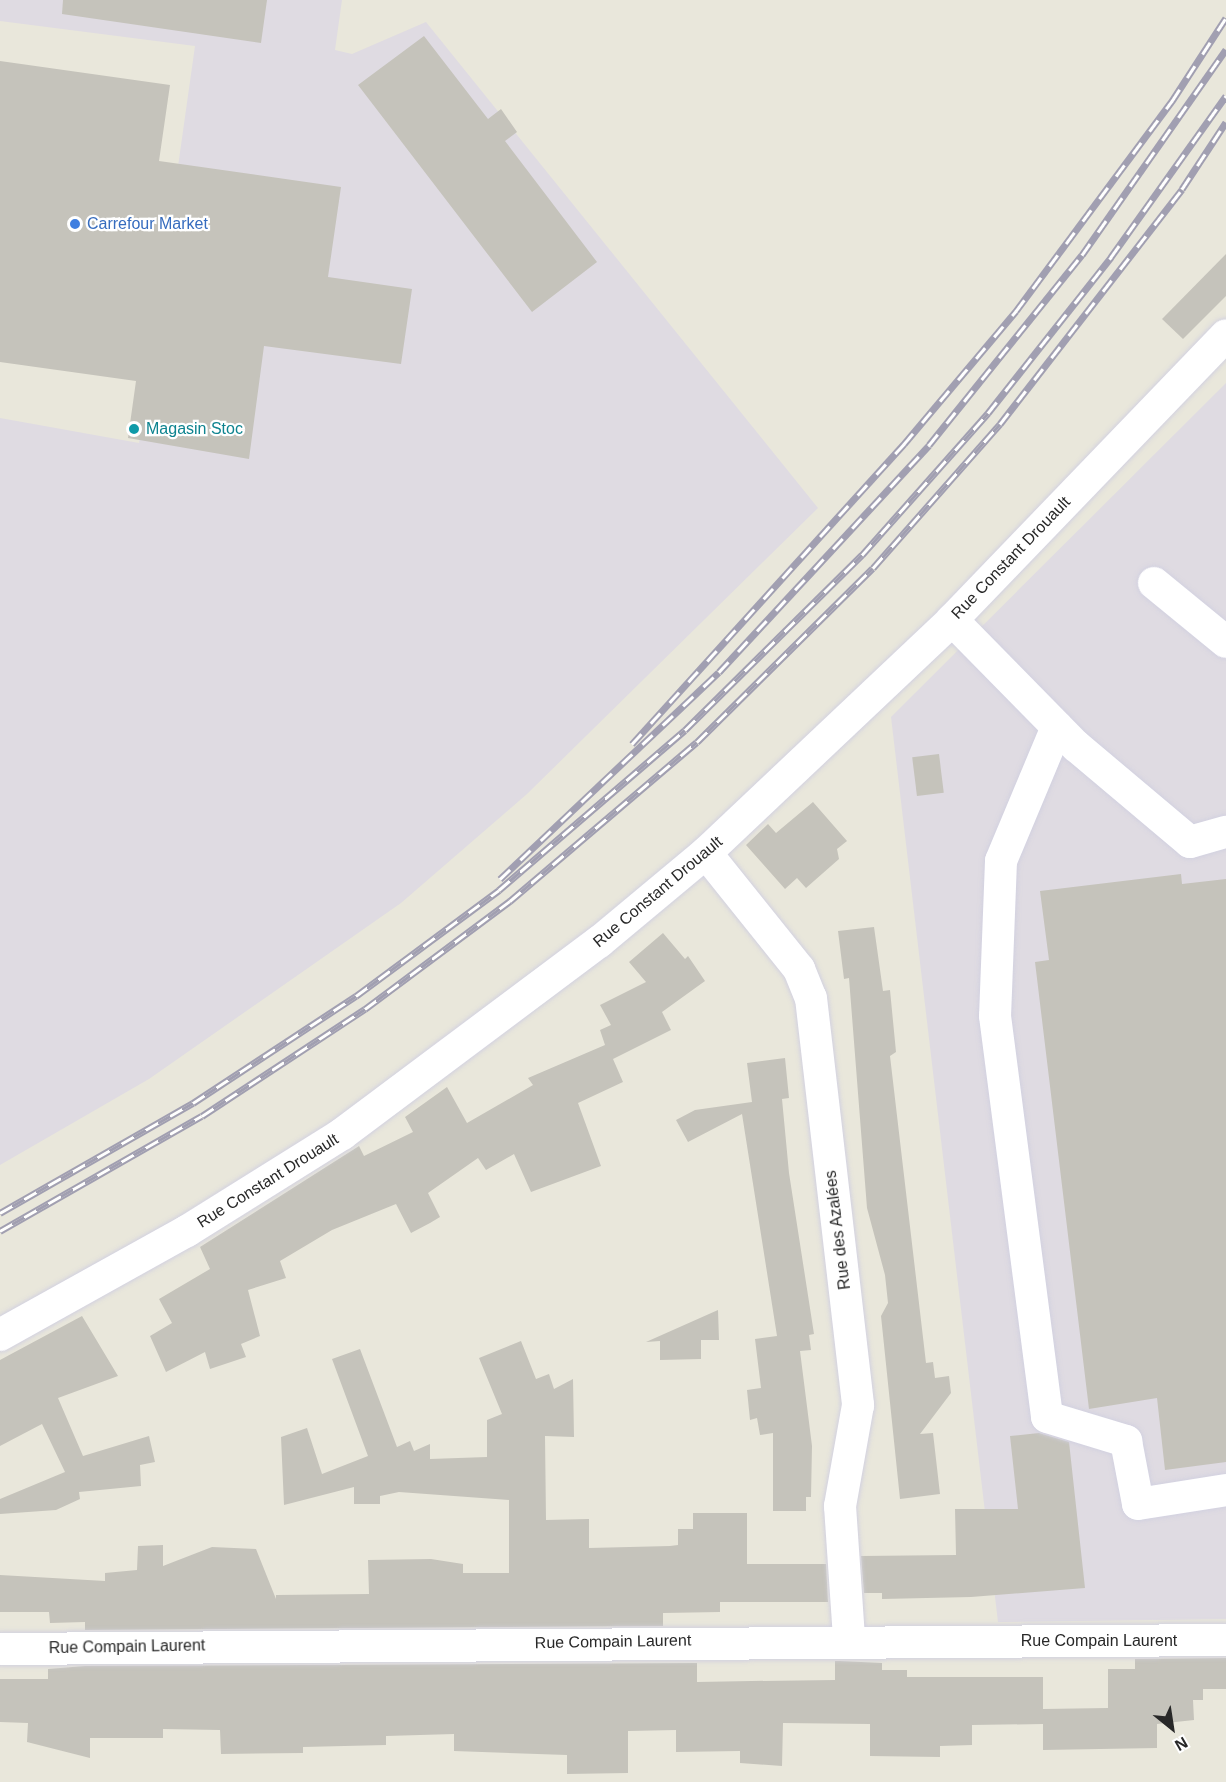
<!DOCTYPE html>
<html>
<head>
<meta charset="utf-8">
<style>
  body { margin:0 }
  #map { position:relative; width:1226px; height:1782px; overflow:hidden; background:#e9e7db; font-family:Arial,sans-serif }
  div>[style] { position:absolute }
  .industrial>* { inset:0; background:#dfdbe2 }
  .building>* { inset:0; background:#c5c3bb; transform-origin:0 0 }
  .roads { filter:drop-shadow(0 0 2px #d2d1e0) drop-shadow(0 0 2px #d2d1e0) }
  .minor>* { height:32px; margin:-16px; padding:0 16px; transform-origin:16px; border-radius:16px; background:#fff }
  .rail>* { height:7px; margin-top:-3.5px; transform-origin:0; background:repeating-linear-gradient(90deg,#fff 0 14px,#a19fb1 0 28px); box-sizing:border-box; border-block:2px solid #a19fb1 }
  .dots>* { width:16px; height:16px; translate:-50% -50%; box-sizing:border-box; border:3px solid #fff; border-radius:50% }
  span { translate:-50% -50%; white-space:nowrap; text-align:center; line-height:1.15; -webkit-text-stroke:4.5px #fff; paint-order:stroke }
  .shop-label { font-size:16px; color:#366cbe }
  .left { translate:0 -50%; text-align:left }
  .culture-label { font-size:16px; color:#0d838f }
  .street-label { font-size:16px; color:#282828 }
  .north { position:absolute; left:1142px; top:1698px; width:60px; height:60px; -webkit-text-stroke:4px #fff; paint-order:stroke; rotate:150deg; font-size:16px; font-weight:700; line-height:24px; text-align:center; color:#282828 }
  .north::after { content:''; display:block; margin:auto; width:21px; height:27px; background:#282828; clip-path:polygon(50% 0,100% 100%,50% 72%,0 100%) }
</style>
</head>
<body>
<div id="map">
  <div class="industrial">
    <div style="clip-path:polygon(0 0,342px 0,335px 50px,352px 54px,426px 22px,818px 508px,527px 794px,401px 903px,149px 1079px,0 1165px,0 418px,139px 443px,195px 46px,0 21px)"></div>
    <div style="clip-path:polygon(1226px 383px,1226px 1619px,998px 1622px,891px 717px)"></div>
  </div>
  <div class="building">
    <div style="clip-path:polygon(63px 0,267px 0,261px 43px,62px 14px)"></div>
    <div style="clip-path:polygon(424px 36px,488px 119px,501px 109px,517px 132px,505px 141px,597px 262px,532px 312px,358px 85px)"></div>
    <div style="clip-path:polygon(0 61px,170px 85px,159px 161px,341px 187px,328px 277px,412px 289px,401px 364px,264px 346px,249px 459px,128px 438px,136px 381px,0 362px)"></div>
    <div style="clip-path:polygon(1226px 254px,1226px 296px,1183px 339px,1162px 319px)"></div>
    <div style="left:939px;top:754px;width:39px;height:27px;rotate:83deg"></div>
    <div style="clip-path:polygon(813px 802px,847px 841px,837px 849px,839px 859px,806px 888px,797px 878px,785px 889px,746px 845px,768px 824px,776px 833px)"></div>
    <div style="clip-path:polygon(1181px 874px,1182px 884px,1226px 879px,1226px 1462px,1165px 1470px,1157px 1398px,1089px 1409px,1035px 962px,1049px 960px,1040px 891px)"></div>
    <div style="clip-path:polygon(874px 927px,883px 991px,890px 990px,896px 1052px,890px 1056px,926px 1363px,933px 1362px,935px 1378px,949px 1376px,951px 1393px,920px 1434px,933px 1433px,940px 1494px,900px 1499px,881px 1316px,888px 1303px,885px 1275px,867px 1208px,849px 978px,844px 979px,838px 931px)"></div>
    <div style="clip-path:polygon(663px 933px,685px 959px,688px 956px,705px 981px,662px 1012px,671px 1030px,613px 1059px,623px 1082px,578px 1103px,601px 1166px,531px 1192px,514px 1154px,486px 1170px,478px 1158px,428px 1193px,440px 1217px,430px 1223px,411px 1233px,396px 1204px,332px 1230px,280px 1261px,286px 1278px,248px 1290px,260px 1336px,241px 1344px,246px 1357px,210px 1369px,205px 1352px,166px 1372px,150px 1336px,172px 1323px,159px 1299px,210px 1269px,200px 1247px,359px 1146px,364px 1156px,413px 1132px,405px 1117px,447px 1087px,467px 1123px,533px 1085px,528px 1078px,605px 1045px,600px 1030px,611px 1025px,600px 1005px,646px 982px,629px 962px)"></div>
    <div style="clip-path:polygon(785px 1058px,789px 1098px,782px 1099px,789px 1173px,814px 1334px,809px 1335px,811px 1350px,800px 1351px,812px 1446px,811px 1497px,806px 1497px,806px 1511px,773px 1511px,773px 1433px,760px 1435px,757px 1418px,750px 1420px,747px 1390px,761px 1388px,755px 1339px,777px 1336px,742px 1114px,688px 1142px,676px 1120px,695px 1110px,752px 1102px,747px 1063px)"></div>
    <div style="clip-path:polygon(718px 1310px,719px 1340px,701px 1340px,701px 1359px,660px 1360px,660px 1341px,646px 1342px)"></div>
    <div style="clip-path:polygon(82px 1316px,118px 1376px,58px 1398px,83px 1456px,149px 1436px,155px 1462px,140px 1465px,141px 1486px,79px 1492px,80px 1499px,56px 1510px,0 1514px,0 1499px,65px 1472px,42px 1424px,0 1446px,0 1360px)"></div>
    <div style="clip-path:polygon(521px 1341px,536px 1379px,549px 1374px,554px 1389px,573px 1379px,574px 1437px,545px 1436px,546px 1520px,589px 1519px,589px 1548px,670px 1546px,678px 1545px,678px 1529px,693px 1529px,693px 1513px,747px 1513px,747px 1564px,826px 1564px,828px 1602px,720px 1602px,720px 1612px,663px 1613px,663px 1626px,85px 1630px,85px 1622px,50px 1623px,49px 1612px,0 1612px,0 1575px,105px 1581px,105px 1573px,137px 1570px,138px 1546px,163px 1545px,163px 1566px,212px 1547px,256px 1549px,276px 1599px,276px 1595px,369px 1594px,368px 1560px,431px 1559px,463px 1564px,463px 1573px,509px 1573px,509px 1500px,399px 1492px,380px 1496px,380px 1504px,354px 1504px,354px 1487px,284px 1505px,281px 1437px,307px 1428px,322px 1474px,368px 1456px,332px 1359px,360px 1349px,397px 1447px,410px 1441px,414px 1451px,430px 1444px,430px 1459px,487px 1457px,487px 1420px,502px 1414px,479px 1358px)"></div>
    <div style="clip-path:polygon(1039px 1433px,1069px 1442px,1085px 1588px,971px 1597px,882px 1599px,882px 1593px,864px 1593px,861px 1556px,956px 1555px,955px 1509px,1018px 1509px,1010px 1436px)"></div>
    <div style="clip-path:polygon(1226px 1658px,1226px 1689px,1203px 1689px,1203px 1700px,1193px 1700px,1194px 1720px,1157px 1724px,1157px 1748px,1043px 1750px,1043px 1716px,1043px 1724px,972px 1725px,972px 1745px,940px 1746px,940px 1757px,870px 1756px,870px 1724px,783px 1723px,782px 1766px,740px 1763px,740px 1751px,676px 1752px,676px 1730px,628px 1731px,628px 1773px,567px 1774px,567px 1755px,454px 1751px,454px 1734px,386px 1736px,386px 1745px,303px 1747px,303px 1753px,221px 1754px,220px 1730px,163px 1729px,163px 1738px,90px 1738px,90px 1758px,27px 1742px,28px 1723px,0 1722px,0 1679px,48px 1679px,48px 1669px,85px 1666px,697px 1663px,697px 1682px,752px 1681px,835px 1680px,835px 1661px,840px 1661px,882px 1663px,882px 1670px,907px 1670px,907px 1677px,1043px 1677px,1043px 1709px,1108px 1708px,1108px 1669px,1135px 1669px,1135px 1659px)"></div>
  </div>
  <div class="roads">
    <div class="minor">
      <div style="left:1154px;top:583px;width:93px;rotate:39.3deg"></div>
      <div style="left:952px;top:620px;width:177px;rotate:45.5deg"></div>
      <div style="left:1076px;top:746px;width:149px;rotate:40.1deg"></div>
      <div style="left:1190px;top:842px;width:37px;rotate:-16deg"></div>
      <div style="left:1057px;top:727px;width:145px;rotate:112.7deg"></div>
      <div style="left:1001px;top:861px;width:155px;rotate:92.2deg"></div>
      <div style="left:995px;top:1016px;width:404px;rotate:82.6deg"></div>
      <div style="left:1047px;top:1417px;width:83px;rotate:16.9deg"></div>
      <div style="left:1126px;top:1441px;width:64px;rotate:79.2deg"></div>
      <div style="left:1138px;top:1504px;width:89px;rotate:-9deg"></div>
      <div style="left:706px;top:853px;width:149px;rotate:51.3deg"></div>
      <div style="left:799px;top:969px;width:31px;rotate:68deg"></div>
      <div style="left:811px;top:998px;width:410px;rotate:83.4deg"></div>
      <div style="left:858px;top:1405px;width:103px;rotate:100.1deg"></div>
      <div style="left:840px;top:1506px;width:133px;rotate:86.1deg"></div>
      <div style="left:0;top:1335px;width:214px;rotate:-29.1deg"></div>
      <div style="left:187px;top:1231px;width:183px;rotate:-32deg"></div>
      <div style="left:342px;top:1134px;width:321px;rotate:-36.8deg"></div>
      <div style="left:599px;top:942px;width:139px;rotate:-39.8deg"></div>
      <div style="left:706px;top:853px;width:339px;rotate:-43.4deg"></div>
      <div style="left:952px;top:620px;width:395px;rotate:-46.1deg"></div>
      <div style="left:0;top:1649px;width:1226px;rotate:-0.42deg"></div>
    </div>
  </div>
  <div class="rail">
    <div style="left:632px;top:744px;width:405px;rotate:-47.8deg"></div>
    <div style="left:904px;top:444px;width:174px;rotate:-49.9deg"></div>
    <div style="left:1016px;top:311px;width:262px;rotate:-53.4deg"></div>
    <div style="left:1172px;top:101px;width:99px;rotate:-57deg"></div>
    <div style="left:500px;top:879px;width:301px;rotate:-43.4deg"></div>
    <div style="left:719px;top:672px;width:309px;rotate:-47.2deg"></div>
    <div style="left:929px;top:445px;width:244px;rotate:-51.2deg"></div>
    <div style="left:1082px;top:255px;width:251px;rotate:-55deg"></div>
    <div style="left:0;top:1213px;width:222px;rotate:-29.7deg"></div>
    <div style="left:193px;top:1103px;width:195px;rotate:-33.3deg"></div>
    <div style="left:356px;top:996px;width:178px;rotate:-36.5deg"></div>
    <div style="left:499px;top:890px;width:245px;rotate:-40.7deg"></div>
    <div style="left:685px;top:730px;width:249px;rotate:-44.7deg"></div>
    <div style="left:862px;top:555px;width:190px;rotate:-48.4deg"></div>
    <div style="left:988px;top:413px;width:199px;rotate:-51.7deg"></div>
    <div style="left:1111px;top:257px;width:198px;rotate:-54.5deg"></div>
    <div style="left:0;top:1231px;width:232px;rotate:-29.7deg"></div>
    <div style="left:202px;top:1116px;width:195px;rotate:-33.3deg"></div>
    <div style="left:365px;top:1009px;width:181px;rotate:-36.7deg"></div>
    <div style="left:510px;top:901px;width:245px;rotate:-40.4deg"></div>
    <div style="left:697px;top:742px;width:247px;rotate:-44.7deg"></div>
    <div style="left:873px;top:568px;width:192px;rotate:-48.6deg"></div>
    <div style="left:1000px;top:424px;width:297px;rotate:-52.2deg"></div>
    <div style="left:1182px;top:189px;width:80px;rotate:-56.7deg"></div>
  </div>
  <div class="dots">
    <div style="left:75px;top:224px;background:#3f7fe0"></div>
    <div style="left:134px;top:429px;background:#0f9aa8"></div>
  </div>
  <div class="shop-label">
    <span class="left" style="left:87px;top:224px">Carrefour Market</span>
  </div>
  <div class="culture-label">
    <span class="left" style="left:146px;top:429px">Magasin Stoc</span>
  </div>
  <div class="street-label">
    <span style="left:1011px;top:558px;rotate:-46deg">Rue Constant Drouault</span>
    <span style="left:658px;top:892px;rotate:-40deg">Rue Constant Drouault</span>
    <span style="left:268px;top:1181px;rotate:-32deg">Rue Constant Drouault</span>
    <span style="left:838px;top:1230px;rotate:-97deg">Rue des Azalées</span>
    <span style="left:1099px;top:1641px">Rue Compain Laurent</span>
    <span style="left:613px;top:1642px;rotate:-1deg">Rue Compain Laurent</span>
    <span style="left:127px;top:1647px;rotate:-1deg">Rue Compain Laurent</span>
  </div>
  <div class="north">N</div>
</div>
</body>
</html>
